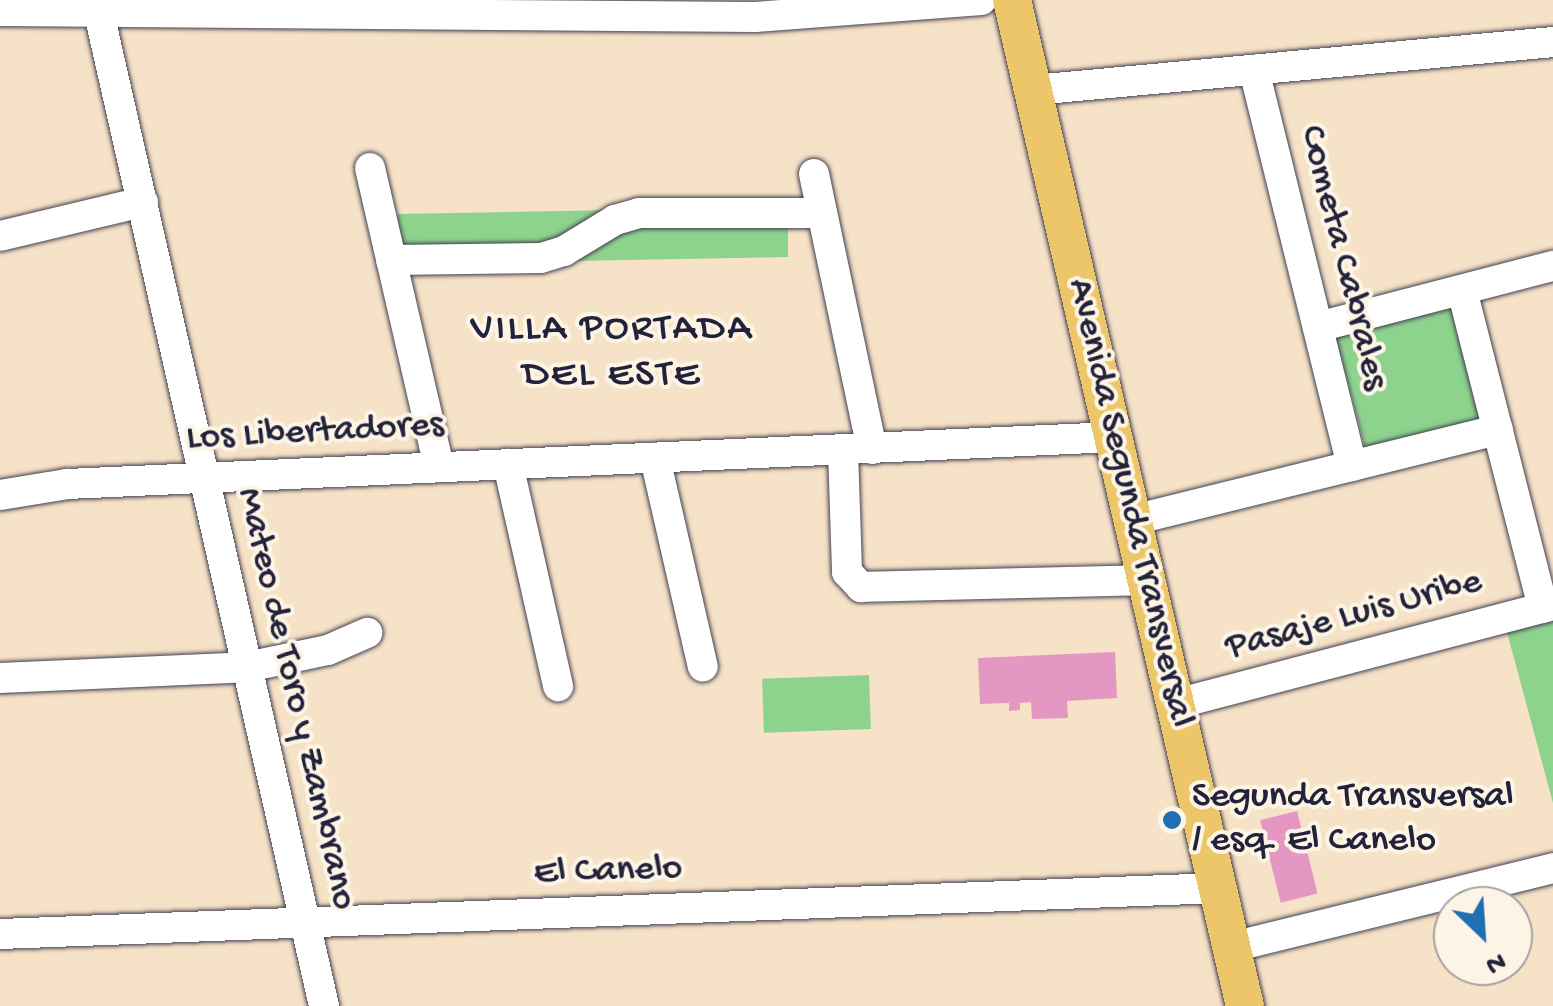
<!DOCTYPE html>
<html>
<head>
<meta charset="utf-8">
<style>
  body { margin:0 }
  #map { position:relative; width:1553px; height:1006px; overflow:hidden; background:#f6e2c7; font-family:"Gochi Hand",sans-serif }
  div>[style] { position:absolute }
  .green>* { inset:0; background:#8dd38e; transform-origin:0 0 }
  .building>* { inset:0; background:#e397c2; transform-origin:0 0 }
  .roads { filter:drop-shadow(0 0 2px #423f50) drop-shadow(0 0 2px #423f50) }
  .minor>* { height:30px; margin:-15px; padding:0 15px; transform-origin:15px; border-radius:15px; background:#fff }
  .major>* { height:38px; margin:-19px; padding:0 19px; transform-origin:19px; border-radius:19px; background:#ecc669 }
  .dots>* { width:28px; height:28px; translate:-50% -50%; box-sizing:border-box; border:5px solid #fcf5e5; border-radius:50% }
  span { translate:-50% -50%; white-space:nowrap; text-align:center; line-height:1.15; -webkit-text-stroke:8px #fcf5e5; paint-order:stroke }
  .street-label { font-size:38px; color:#22223b }
  .poi-label { font-size:38px; color:#22223b }
  .left { translate:0 -50%; text-align:left }
  .neighbourhood-label { font-size:40px; color:#22223b; letter-spacing:2.5px }
  .north { position:absolute; left:1433px; top:886px; width:100px; height:100px; box-sizing:border-box; background:#fcf5e5; border:2px solid #a5a1a1; border-radius:50%; rotate:155deg; font-size:28px; font-weight:700; line-height:40px; text-align:center; color:#22223b }
  .north::after { content:''; display:block; margin:auto; width:35px; height:45px; background:#1f6fb2; clip-path:polygon(50% 0,100% 100%,50% 72%,0 100%) }
</style>
</head>
<body>
<div id="map">
  <div class="green">
    <div style="clip-path:polygon(615px 210px,558px 247px,399px 250px,398px 214px)"></div>
    <div style="clip-path:polygon(788px 221px,788px 257px,571px 261px,628px 224px)"></div>
    <div style="left:1457px;top:303px;width:120px;height:126px;rotate:75deg"></div>
    <div style="clip-path:polygon(1553px 615px,1553px 803px,1505px 625px)"></div>
    <div style="left:869px;top:675px;width:54px;height:107px;rotate:88deg"></div>
  </div>
  <div class="building">
    <div style="clip-path:polygon(1115px 652px,1117px 698px,1067px 701px,1068px 718px,1032px 719px,1031px 702px,1020px 703px,1020px 710px,1009px 711px,1009px 703px,980px 704px,978px 658px)"></div>
    <div style="left:1297px;top:811px;width:85px;height:38px;rotate:76deg"></div>
  </div>
  <div class="roads">
    <div class="minor">
      <div style="left:96px;top:0;width:1032px;rotate:77.23deg"></div>
      <div style="left:0;top:11px;width:755px;rotate:0.46deg"></div>
      <div style="left:755px;top:17px;width:227px;rotate:-4.3deg"></div>
      <div style="left:1254px;top:70px;width:408px;rotate:76.1deg"></div>
      <div style="left:1034px;top:90px;width:521px;rotate:-5.28deg"></div>
      <div style="left:370px;top:168px;width:307px;rotate:77deg"></div>
      <div style="left:814px;top:174px;width:281px;rotate:78.1deg"></div>
      <div style="left:0;top:236px;width:147px;rotate:-13.4deg"></div>
      <div style="left:391px;top:260px;width:150px;rotate:-0.8deg"></div>
      <div style="left:541px;top:258px;width:24px;rotate:-17deg"></div>
      <div style="left:564px;top:251px;width:60px;rotate:-31.3deg"></div>
      <div style="left:615px;top:220px;width:25px;rotate:-16deg"></div>
      <div style="left:639px;top:213px;width:183px"></div>
      <div style="left:1462px;top:290px;width:328px;rotate:75.7deg"></div>
      <div style="left:1318px;top:327px;width:243px;rotate:-14.6deg"></div>
      <div style="left:843px;top:450px;width:122px;rotate:88.1deg"></div>
      <div style="left:847px;top:572px;width:21px;rotate:47deg"></div>
      <div style="left:861px;top:587px;width:286px;rotate:-1.4deg"></div>
      <div style="left:655px;top:458px;width:214px;rotate:77.1deg"></div>
      <div style="left:508px;top:464px;width:228px;rotate:77.3deg"></div>
      <div style="left:0;top:495px;width:68px;rotate:-9.3deg"></div>
      <div style="left:67px;top:484px;width:1048px;rotate:-2.57deg"></div>
      <div style="left:1133px;top:520px;width:376px;rotate:-13.9deg"></div>
      <div style="left:0;top:678px;width:247px;rotate:-2.5deg"></div>
      <div style="left:247px;top:667px;width:83px;rotate:-11.9deg"></div>
      <div style="left:328px;top:650px;width:43px;rotate:-23.6deg"></div>
      <div style="left:1176px;top:704px;width:390px;rotate:-14.7deg"></div>
      <div style="left:0;top:934px;width:1220px;rotate:-2.16deg"></div>
      <div style="left:1232px;top:947px;width:331px;rotate:-13.8deg"></div>
    </div>
    <div class="major">
      <div style="left:1012px;top:0;width:1033px;rotate:76.96deg"></div>
    </div>
  </div>
  <div class="dots">
    <div style="left:1172px;top:820px;background:#1f6fb2"></div>
  </div>
  <div class="street-label">
    <span style="left:1342px;top:258px;rotate:76deg">Cometa Cabrales</span>
    <span style="left:315px;top:433px;rotate:-3deg">Los Libertadores</span>
    <span style="left:1129px;top:503px;rotate:77deg">Avenida Segunda Transversal</span>
    <span style="left:1354px;top:616px;rotate:-15deg">Pasaje Luis Uribe</span>
    <span style="left:295px;top:699px;rotate:77deg">Mateo de Toro y Zambrano</span>
    <span style="left:608px;top:872px;rotate:-2deg">El Canelo</span>
  </div>
  <div class="poi-label">
    <span class="left" style="left:1192px;top:820px">Segunda Transversal<br>/ esq. El Canelo</span>
  </div>
  <div class="neighbourhood-label">
    <span style="left:612px;top:353px">VILLA PORTADA<br>DEL ESTE</span>
  </div>
  <div class="north">N</div>
</div>
</body>
</html>
